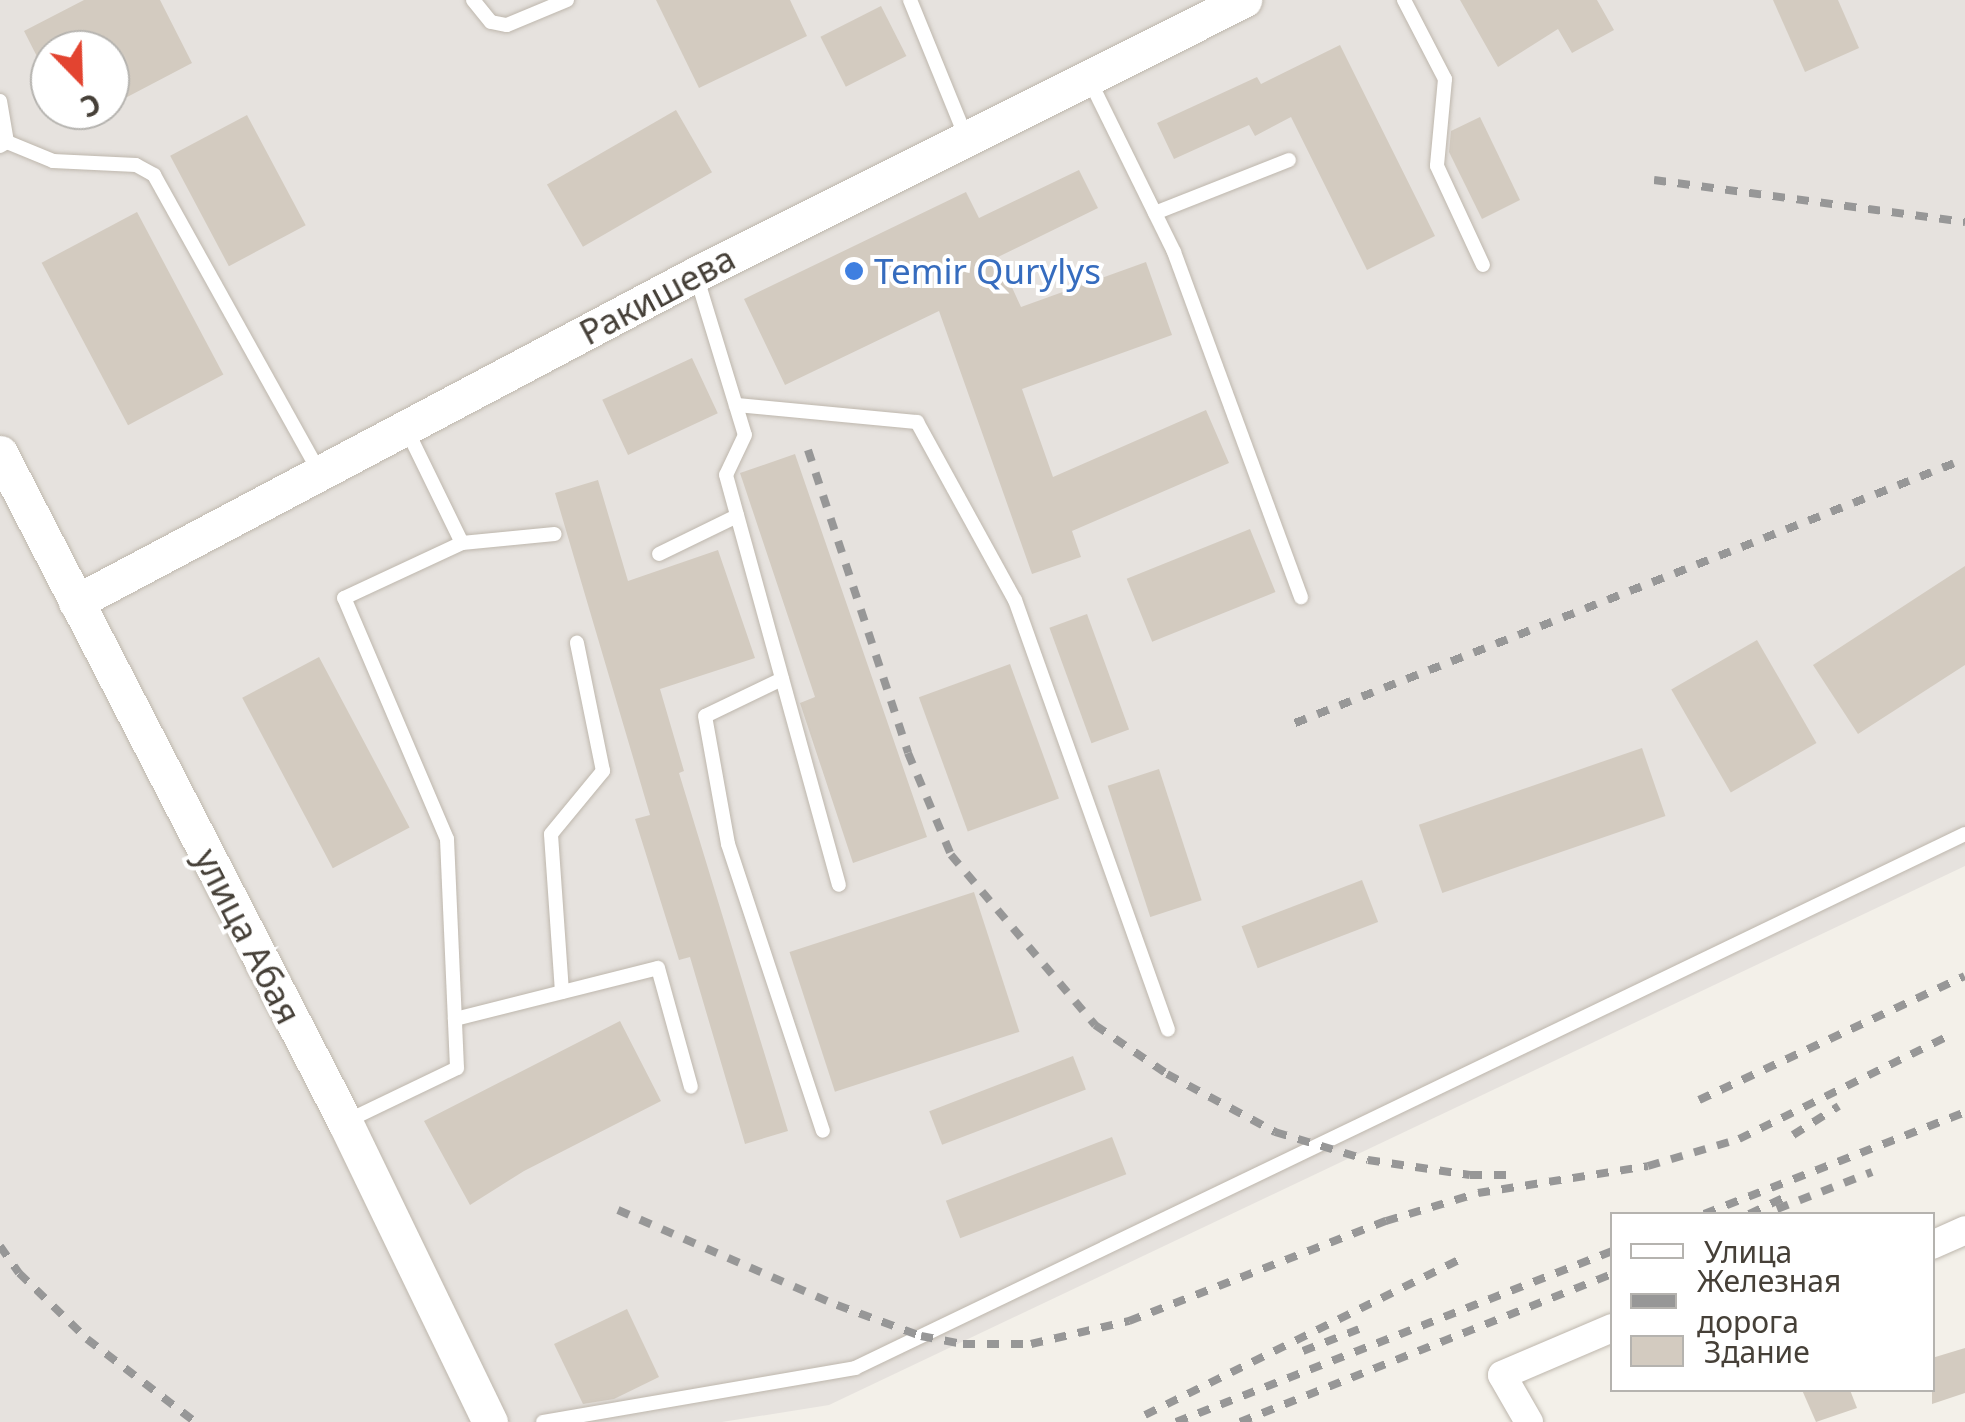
<!DOCTYPE html>
<html>
<head>
<meta charset="utf-8">
<style>
  body { margin:0 }
  #map { position:relative; width:1965px; height:1422px; overflow:hidden; background:#f3f0e9; font-family:"Noto Sans",sans-serif }
  div>[style] { position:absolute }
  .industrial>* { inset:0; background:#e6e2de }
  .building>* { inset:0; background:#d3cbc0; transform-origin:0 0 }
  .roads { filter:drop-shadow(0 0 2px #beb7ad) drop-shadow(0 0 2px #beb7ad) }
  .service>* { height:14px; margin:-7px; padding:0 7px; transform-origin:7px; border-radius:7px; background:#fff }
  .minor>* { height:28px; margin:-14px; padding:0 14px; transform-origin:14px; border-radius:14px; background:#fff }
  .tertiary>* { height:35px; margin:-17.5px; padding:0 17.5px; transform-origin:17.5px; border-radius:17.5px; background:#fff }
  .rail>* { height:8px; margin-top:-4px; transform-origin:0; background:repeating-linear-gradient(90deg,#979797 0 12px,transparent 0 24px) }
  .dots>* { width:28px; height:28px; translate:-50% -50%; box-sizing:border-box; border:5px solid #fff; border-radius:50% }
  span { translate:-50% -50%; white-space:nowrap; text-align:center; line-height:1.15; -webkit-text-stroke:8px #fff; paint-order:stroke }
  .shop-label { font-size:35px; color:#366cbe }
  .left { translate:0 -50%; text-align:left }
  .street-label { font-size:35px; color:#464038 }
  .legend { position:absolute; left:1610px; top:1212px; width:325px; height:180px; box-sizing:border-box; background:#fff; border:2px solid #b5b3af; margin:0; padding:12px 18px; list-style:none; font-size:30px; color:#464038 }
  .legend li { display:flex; align-items:center; gap:20px; height:50px }
  .legend b { width:50px; border:2px solid #b5b3af }
  .north { position:absolute; left:30px; top:30px; width:100px; height:100px; box-sizing:border-box; background:#fff; border:2px solid #b5b3af; border-radius:50%; rotate:157deg; font-size:28px; font-weight:700; line-height:40px; text-align:center; color:#464038 }
  .north::after { content:''; display:block; margin:auto; width:35px; height:45px; background:#e34430; clip-path:polygon(50% 0,100% 100%,50% 72%,0 100%) }
</style>
</head>
<body>
<div id="map">
  <div class="industrial">
    <div style="clip-path:polygon(evenodd,0 0,1965px 0,1965px 866px,829px 1405px,722px 1422px,0 1422px,0 0,50px 50px,110px 50px,110px 110px,50px 110px,50px 50px)"></div>
  </div>
  <div class="building">
    <div style="clip-path:polygon(84px 0,160px 0,192px 63px,110px 106px,110px 50px,50px 50px,50px 82px,24px 31px)"></div>
    <div style="clip-path:polygon(656px 0,790px 0,807px 36px,699px 88px)"></div>
    <div style="clip-path:polygon(1460px 0,1597px 0,1614px 30px,1572px 53px,1558px 29px,1498px 67px)"></div>
    <div style="clip-path:polygon(1773px 0,1838px 0,1859px 48px,1805px 72px)"></div>
    <div style="left:881px;top:6px;width:56px;height:68px;rotate:63deg"></div>
    <div style="clip-path:polygon(1340px 45px,1435px 236px,1367px 270px,1291px 117px,1255px 136px,1249px 125px,1174px 159px,1157px 123px,1257px 77px,1261px 84px)"></div>
    <div style="left:676px;top:110px;width:72px;height:149px;rotate:60deg"></div>
    <div style="left:247px;top:115px;width:125px;height:87px;rotate:62deg"></div>
    <div style="clip-path:polygon(1480px 117px,1520px 200px,1482px 219px,1449px 152px,1451px 131px)"></div>
    <div style="clip-path:polygon(1079px 170px,1098px 208px,998px 257px,1021px 307px,1146px 262px,1172px 335px,1022px 389px,1053px 477px,1206px 410px,1229px 463px,1072px 531px,1081px 557px,1032px 574px,939px 311px,785px 385px,744px 299px,966px 192px,979px 218px)"></div>
    <div style="left:137px;top:212px;width:184px;height:108px;rotate:62deg"></div>
    <div style="left:692px;top:358px;width:61px;height:99px;rotate:65deg"></div>
    <div style="clip-path:polygon(795px 454px,927px 837px,853px 863px,800px 703px,815px 697px,740px 473px)"></div>
    <div style="clip-path:polygon(598px 480px,628px 581px,718px 550px,755px 658px,660px 689px,684px 771px,679px 773px,788px 1131px,745px 1144px,690px 957px,679px 960px,635px 819px,650px 815px,555px 493px)"></div>
    <div style="left:1250px;top:529px;width:68px;height:133px;rotate:68deg"></div>
    <div style="clip-path:polygon(1965px 566px,1965px 665px,1858px 734px,1813px 665px)"></div>
    <div style="left:1087px;top:614px;width:123px;height:40px;rotate:70deg"></div>
    <div style="left:1757px;top:640px;width:119px;height:99px;rotate:60deg"></div>
    <div style="left:319px;top:657px;width:193px;height:87px;rotate:62deg"></div>
    <div style="left:1010px;top:664px;width:143px;height:97px;rotate:70deg"></div>
    <div style="left:1642px;top:748px;width:72px;height:236px;rotate:71deg"></div>
    <div style="left:1159px;top:769px;width:138px;height:54px;rotate:72deg"></div>
    <div style="left:1362px;top:880px;width:45px;height:129px;rotate:69deg"></div>
    <div style="left:974px;top:892px;width:147px;height:194px;rotate:72deg"></div>
    <div style="clip-path:polygon(620px 1021px,661px 1101px,524px 1171px,470px 1205px,424px 1121px)"></div>
    <div style="left:1073px;top:1056px;width:36px;height:154px;rotate:69deg"></div>
    <div style="left:1112px;top:1137px;width:40px;height:178px;rotate:69deg"></div>
    <div style="clip-path:polygon(627px 1309px,659px 1377px,614px 1399px,583px 1404px,554px 1344px)"></div>
    <div style="clip-path:polygon(1965px 1348px,1965px 1393px,1932px 1404px,1932px 1358px)"></div>
    <div style="clip-path:polygon(1802px 1390px,1850px 1390px,1857px 1408px,1816px 1422px)"></div>
  </div>
  <div class="roads">
    <div class="service">
      <div style="left:473px;top:0;width:28px;rotate:51deg"></div>
      <div style="left:491px;top:22px;width:16px;rotate:11deg"></div>
      <div style="left:507px;top:25px;width:65px;rotate:-22.6deg"></div>
      <div style="left:910px;top:0;width:148px;rotate:67.8deg"></div>
      <div style="left:1404px;top:0;width:89px;rotate:62.6deg"></div>
      <div style="left:1445px;top:79px;width:87px;rotate:95.3deg"></div>
      <div style="left:1437px;top:166px;width:109px;rotate:65.1deg"></div>
      <div style="left:1088px;top:77px;width:195px;rotate:63.8deg"></div>
      <div style="left:1174px;top:252px;width:368px;rotate:69.8deg"></div>
      <div style="left:0;top:101px;width:42px;rotate:80.3deg"></div>
      <div style="left:0;top:146px;width:8px;rotate:-30deg"></div>
      <div style="left:7px;top:142px;width:50px;rotate:22.4deg"></div>
      <div style="left:53px;top:161px;width:83px;rotate:2.8deg"></div>
      <div style="left:136px;top:165px;width:21px;rotate:29deg"></div>
      <div style="left:154px;top:175px;width:341px;rotate:60.9deg"></div>
      <div style="left:1155px;top:213px;width:144px;rotate:-21.6deg"></div>
      <div style="left:696px;top:275px;width:167px;rotate:73deg"></div>
      <div style="left:745px;top:435px;width:44px;rotate:115.4deg"></div>
      <div style="left:726px;top:475px;width:425px;rotate:74.6deg"></div>
      <div style="left:736px;top:405px;width:182px;rotate:5.4deg"></div>
      <div style="left:917px;top:422px;width:203px;rotate:61.2deg"></div>
      <div style="left:1015px;top:600px;width:456px;rotate:70.4deg"></div>
      <div style="left:462px;top:543px;width:93px;rotate:-5.5deg"></div>
      <div style="left:659px;top:554px;width:87px;rotate:-26deg"></div>
      <div style="left:782px;top:679px;width:85px;rotate:154.3deg"></div>
      <div style="left:705px;top:716px;width:130px;rotate:79.8deg"></div>
      <div style="left:728px;top:844px;width:302px;rotate:71.7deg"></div>
      <div style="left:562px;top:992px;width:158px;rotate:-94deg"></div>
      <div style="left:551px;top:834px;width:82px;rotate:-50.5deg"></div>
      <div style="left:603px;top:771px;width:131px;rotate:-101.5deg"></div>
      <div style="left:455px;top:1019px;width:209px;rotate:-14.1deg"></div>
      <div style="left:658px;top:968px;width:123px;rotate:74.5deg"></div>
      <div style="left:345px;top:1122px;width:124px;rotate:-25.7deg"></div>
      <div style="left:457px;top:1068px;width:229px;rotate:-92.5deg"></div>
      <div style="left:447px;top:839px;width:262px;rotate:-113.1deg"></div>
      <div style="left:344px;top:598px;width:130px;rotate:-25deg"></div>
      <div style="left:462px;top:543px;width:128px;rotate:-116deg"></div>
      <div style="left:543px;top:1422px;width:317px;rotate:-9.8deg"></div>
      <div style="left:855px;top:1368px;width:1232px;rotate:-25.69deg"></div>
    </div>
    <div class="minor">
      <div style="left:1932px;top:1245px;width:36px;rotate:-24deg"></div>
      <div style="left:1529px;top:1422px;width:54px;rotate:-119.9deg"></div>
      <div style="left:1502px;top:1375px;width:120px;rotate:-23.1deg"></div>
    </div>
    <div class="tertiary">
      <div style="left:0;top:453px;width:753px;rotate:62.72deg"></div>
      <div style="left:345px;top:1122px;width:333px;rotate:64.2deg"></div>
      <div style="left:76px;top:602px;width:701px;rotate:-27.88deg"></div>
      <div style="left:696px;top:274px;width:613px;rotate:-26.57deg"></div>
    </div>
  </div>
  <div class="rail">
    <div style="left:1654px;top:180px;width:314px;rotate:7.7deg"></div>
    <div style="left:808px;top:450px;width:319px;rotate:71.7deg"></div>
    <div style="left:908px;top:753px;width:111px;rotate:67.1deg"></div>
    <div style="left:951px;top:855px;width:223px;rotate:49.7deg"></div>
    <div style="left:1095px;top:1025px;width:87px;rotate:34.2deg"></div>
    <div style="left:1167px;top:1074px;width:123px;rotate:28.2deg"></div>
    <div style="left:1275px;top:1132px;width:97px;rotate:16.8deg"></div>
    <div style="left:1368px;top:1160px;width:103px;rotate:8.4deg"></div>
    <div style="left:1470px;top:1175px;width:47px"></div>
    <div style="left:1295px;top:723px;width:720px;rotate:-21.51deg"></div>
    <div style="left:1699px;top:1100px;width:293px;rotate:-25deg"></div>
    <div style="left:1793px;top:1135px;width:54px;rotate:-32.2deg"></div>
    <div style="left:1777px;top:1209px;width:102px;rotate:-21.3deg"></div>
    <div style="left:618px;top:1210px;width:239px;rotate:23.5deg"></div>
    <div style="left:837px;top:1305px;width:90px;rotate:20.3deg"></div>
    <div style="left:921px;top:1336px;width:43px;rotate:10.8deg"></div>
    <div style="left:963px;top:1344px;width:68px"></div>
    <div style="left:1031px;top:1344px;width:101px;rotate:-13.2deg"></div>
    <div style="left:1129px;top:1321px;width:276px;rotate:-21.3deg"></div>
    <div style="left:1386px;top:1221px;width:96px;rotate:-16.9deg"></div>
    <div style="left:1478px;top:1193px;width:172px;rotate:-9deg"></div>
    <div style="left:1648px;top:1166px;width:95px;rotate:-16.5deg"></div>
    <div style="left:1739px;top:1139px;width:231px;rotate:-26.2deg"></div>
    <div style="left:1704px;top:1214px;width:280px;rotate:-21.3deg"></div>
    <div style="left:1749px;top:1214px;width:42px;rotate:-25.3deg"></div>
    <div style="left:0;top:1246px;width:33px;rotate:55deg"></div>
    <div style="left:19px;top:1273px;width:95px;rotate:44.1deg"></div>
    <div style="left:87px;top:1339px;width:136px;rotate:37.5deg"></div>
    <div style="left:1303px;top:1351px;width:60px;rotate:-21.4deg"></div>
    <div style="left:1145px;top:1415px;width:354px;rotate:-26.3deg"></div>
    <div style="left:1176px;top:1422px;width:468px;rotate:-21.4deg"></div>
    <div style="left:1240px;top:1422px;width:400px;rotate:-21.7deg"></div>
  </div>
  <div class="dots">
    <div style="left:854px;top:271px;background:#3f7fe0"></div>
  </div>
  <div class="shop-label">
    <span class="left" style="left:874px;top:271px">Temir Qurylys</span>
  </div>
  <div class="street-label">
    <span style="left:657px;top:295px;rotate:-28deg">Ракишева</span>
    <span style="left:248px;top:936px;rotate:63deg">улица Абая</span>
  </div>
  <ul class="legend">
  <li><b style="height:12px;background:#fff"></b>Улица</li>
  <li><b style="height:12px;background:#979797"></b>Железная дорога</li>
  <li><b style="height:28px;background:#d3cbc0"></b>Здание</li>
  </ul>
  <div class="north">С</div>
</div>
</body>
</html>
